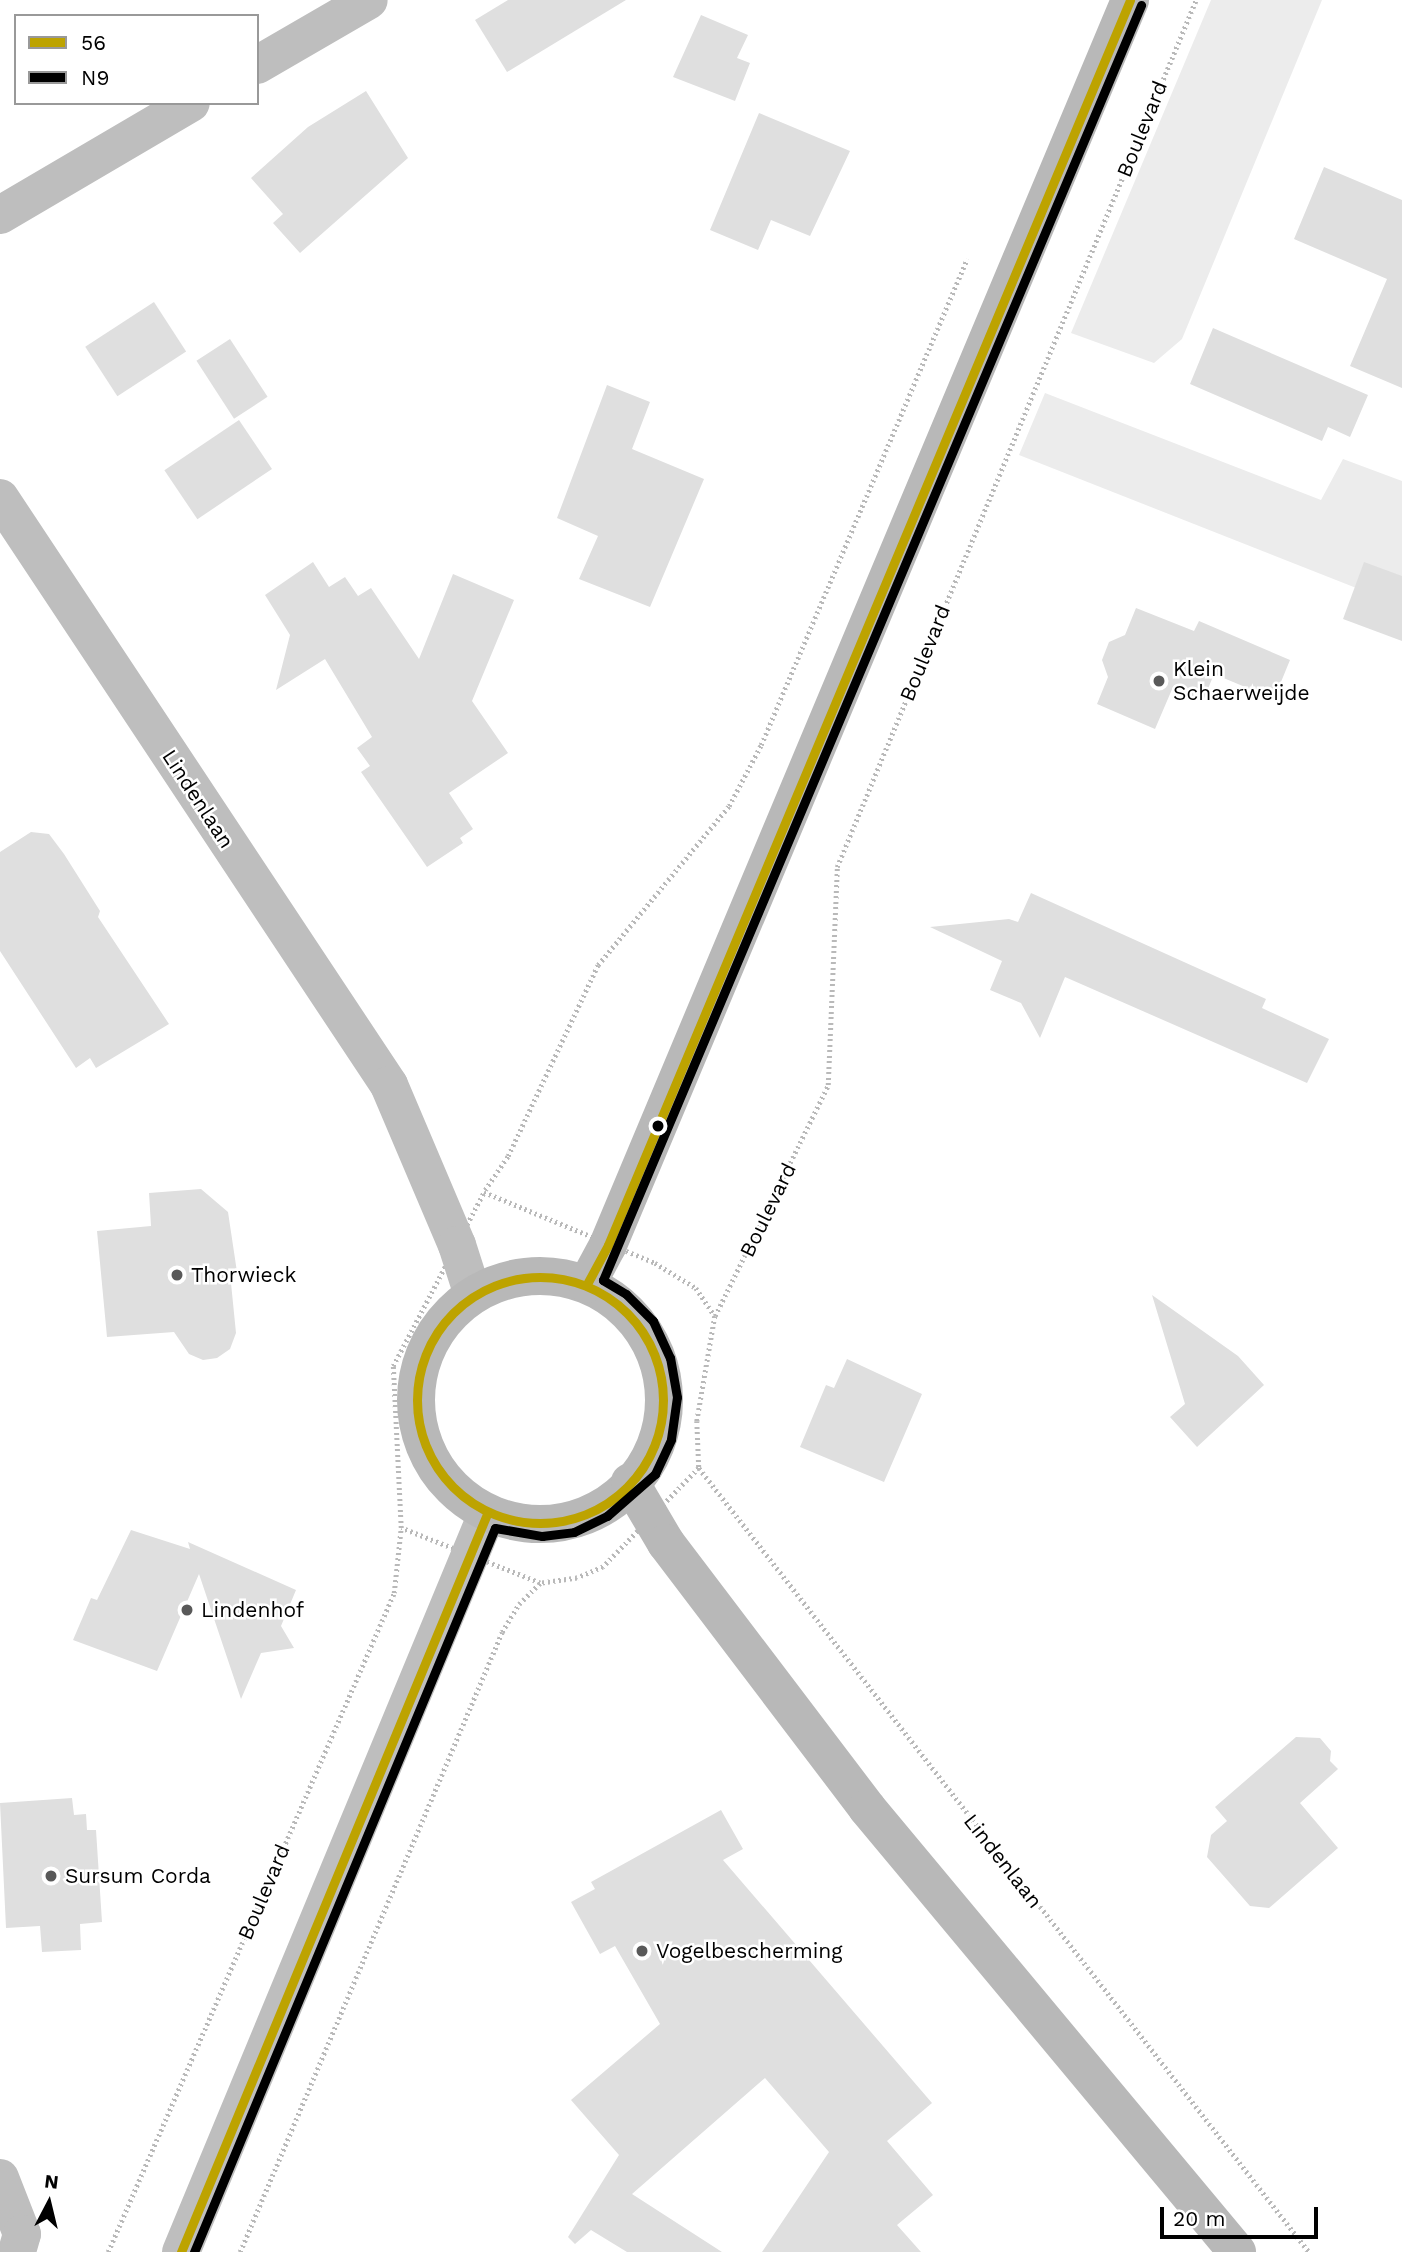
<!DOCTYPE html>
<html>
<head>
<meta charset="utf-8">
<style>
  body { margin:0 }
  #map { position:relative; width:1402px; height:2252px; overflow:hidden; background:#fff; font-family:"Work Sans",sans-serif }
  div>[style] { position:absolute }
  .green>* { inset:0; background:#ececec }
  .building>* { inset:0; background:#dfdfdf; transform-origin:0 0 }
  .path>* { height:4.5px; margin-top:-2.25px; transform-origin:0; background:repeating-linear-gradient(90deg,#b9b9b9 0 2px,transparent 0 5.5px) }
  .street>* { height:38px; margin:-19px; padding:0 19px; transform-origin:19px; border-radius:19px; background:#bebebe }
  .secondary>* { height:38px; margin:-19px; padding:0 19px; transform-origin:19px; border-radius:19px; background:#b8b8b8 }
  .secondary>.ring { margin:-19px; padding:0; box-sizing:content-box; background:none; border:38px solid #b8b8b8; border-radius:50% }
  .bus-1>* { height:9px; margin:-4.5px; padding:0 4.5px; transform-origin:4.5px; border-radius:4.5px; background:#bda300 }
  .bus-1>.ring { margin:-4.5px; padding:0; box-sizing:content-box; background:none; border:9px solid #bda300; border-radius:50% }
  .bus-2>* { height:9px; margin:-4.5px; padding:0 4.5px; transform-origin:4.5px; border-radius:4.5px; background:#000 }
  .dots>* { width:19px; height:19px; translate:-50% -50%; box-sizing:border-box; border:4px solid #fff; border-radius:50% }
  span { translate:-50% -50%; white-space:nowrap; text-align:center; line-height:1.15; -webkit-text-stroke:5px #fff; paint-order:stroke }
  .street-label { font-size:21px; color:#000 }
  .poi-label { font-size:21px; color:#000 }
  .left { translate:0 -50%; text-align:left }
  .legend { position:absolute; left:14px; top:14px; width:245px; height:91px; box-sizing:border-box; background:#fff; border:2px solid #999; margin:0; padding:9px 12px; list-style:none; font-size:21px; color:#000 }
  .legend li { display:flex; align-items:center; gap:14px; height:35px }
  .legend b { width:35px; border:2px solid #999 }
  .north { position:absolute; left:14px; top:2168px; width:70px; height:70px; -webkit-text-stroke:5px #fff; paint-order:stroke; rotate:7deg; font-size:19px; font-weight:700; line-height:28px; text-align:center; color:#000 }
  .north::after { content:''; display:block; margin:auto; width:24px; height:32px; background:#000; clip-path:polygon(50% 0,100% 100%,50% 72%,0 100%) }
  .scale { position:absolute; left:1160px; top:2207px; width:158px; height:32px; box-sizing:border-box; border:4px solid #000; border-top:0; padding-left:9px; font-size:21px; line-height:24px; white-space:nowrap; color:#000; -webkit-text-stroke:5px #fff; paint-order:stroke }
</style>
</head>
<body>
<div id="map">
  <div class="green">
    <div style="clip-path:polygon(1211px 0,1322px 0,1182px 339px,1154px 363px,1071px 333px)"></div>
    <div style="clip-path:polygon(1045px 393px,1321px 500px,1343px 459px,1402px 481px,1402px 606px,1019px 455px)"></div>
  </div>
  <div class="building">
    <div style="clip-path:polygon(508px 0,626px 0,507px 72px,475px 20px)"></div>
    <div style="clip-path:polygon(701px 15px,748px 35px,737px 58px,750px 63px,735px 101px,673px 77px)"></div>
    <div style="clip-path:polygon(366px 91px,408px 158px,300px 253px,273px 223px,283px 214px,251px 178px,308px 127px)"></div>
    <div style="clip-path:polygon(759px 113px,850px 151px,810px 236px,771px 220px,758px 250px,710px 230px)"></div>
    <div style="clip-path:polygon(1324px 167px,1402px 200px,1402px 388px,1350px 366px,1387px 279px,1294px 239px)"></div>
    <div style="left:154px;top:302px;width:59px;height:82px;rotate:57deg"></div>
    <div style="clip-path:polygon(1213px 328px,1368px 395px,1350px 437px,1328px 427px,1322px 441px,1190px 384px)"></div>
    <div style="left:230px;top:339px;width:69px;height:40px;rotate:57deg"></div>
    <div style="clip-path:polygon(607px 385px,650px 402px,632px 449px,704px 479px,650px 607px,579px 579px,598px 536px,557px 518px)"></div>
    <div style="left:239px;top:420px;width:59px;height:90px;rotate:56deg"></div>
    <div style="clip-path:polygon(313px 562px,329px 587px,345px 577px,358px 596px,371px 588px,419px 659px,453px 574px,514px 600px,472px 701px,508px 753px,449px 793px,473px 829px,460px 838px,463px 843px,427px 867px,361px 772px,370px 766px,357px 748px,372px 737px,325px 659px,276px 690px,290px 635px,265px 595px)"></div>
    <div style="clip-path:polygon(1364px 562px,1402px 576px,1402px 641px,1343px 619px)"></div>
    <div style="clip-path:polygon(1136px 608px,1194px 631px,1199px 621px,1290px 660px,1274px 699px,1214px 674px,1203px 701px,1173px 687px,1155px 729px,1097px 704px,1108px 677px,1102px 660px,1109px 642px,1125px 635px)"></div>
    <div style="clip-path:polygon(31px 832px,49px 834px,64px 854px,100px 911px,98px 917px,169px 1024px,96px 1068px,90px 1058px,76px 1068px,0 951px,0 852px)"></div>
    <div style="clip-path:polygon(1031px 893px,1266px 999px,1262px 1008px,1329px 1039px,1307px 1083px,1065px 977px,1040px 1038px,1021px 1003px,990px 990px,1002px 961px,930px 927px,1009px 919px,1018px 922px)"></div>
    <div style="clip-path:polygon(201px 1189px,228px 1212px,237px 1272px,230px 1273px,236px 1333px,230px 1349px,217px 1358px,203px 1360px,189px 1354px,174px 1332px,107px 1337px,97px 1231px,151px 1226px,149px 1193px)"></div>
    <div style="clip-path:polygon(1152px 1295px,1238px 1356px,1264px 1385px,1197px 1447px,1170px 1417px,1185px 1404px)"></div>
    <div style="clip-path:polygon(847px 1359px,922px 1394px,884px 1482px,800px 1447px,826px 1385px,834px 1388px)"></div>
    <div style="clip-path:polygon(131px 1530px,190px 1549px,188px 1542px,296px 1590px,281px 1626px,294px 1648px,261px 1653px,241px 1699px,199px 1574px,157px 1671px,73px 1640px,91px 1598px,97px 1600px)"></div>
    <div style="clip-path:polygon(1296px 1737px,1320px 1738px,1331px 1751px,1330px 1761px,1338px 1769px,1300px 1803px,1338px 1848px,1269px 1908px,1250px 1906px,1207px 1857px,1211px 1835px,1227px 1821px,1215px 1807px)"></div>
    <div style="clip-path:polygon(72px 1798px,74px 1815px,86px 1814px,87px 1830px,96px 1830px,102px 1922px,80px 1924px,81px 1950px,42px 1952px,40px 1926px,6px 1928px,0 1803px)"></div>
    <div style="clip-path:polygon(721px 1810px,743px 1849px,723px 1860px,932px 2103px,887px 2141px,933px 2195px,897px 2225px,921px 2252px,762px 2252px,829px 2152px,765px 2078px,632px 2194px,722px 2252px,627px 2252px,591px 2230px,575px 2244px,568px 2237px,619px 2155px,571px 2100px,660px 2024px,615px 1946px,600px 1954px,571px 1902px,595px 1889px,591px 1882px)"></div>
  </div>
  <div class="path">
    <div style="left:485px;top:1190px;width:41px;rotate:-55.9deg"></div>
    <div style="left:508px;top:1156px;width:211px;rotate:-64.8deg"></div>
    <div style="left:598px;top:965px;width:206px;rotate:-50.5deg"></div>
    <div style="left:729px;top:806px;width:69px;rotate:-62.3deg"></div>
    <div style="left:761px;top:745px;width:528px;rotate:-67.03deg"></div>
    <div style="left:484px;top:1192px;width:185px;rotate:22.5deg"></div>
    <div style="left:655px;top:1263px;width:48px;rotate:31.4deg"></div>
    <div style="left:696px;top:1288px;width:34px;rotate:56deg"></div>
    <div style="left:715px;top:1316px;width:107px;rotate:99.7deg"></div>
    <div style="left:697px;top:1421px;width:47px;rotate:87.6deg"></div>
    <div style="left:699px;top:1468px;width:138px;rotate:134.1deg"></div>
    <div style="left:603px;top:1567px;width:28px;rotate:157deg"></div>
    <div style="left:577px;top:1578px;width:37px;rotate:172deg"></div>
    <div style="left:540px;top:1583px;width:149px;rotate:-158.4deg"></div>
    <div style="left:401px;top:1528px;width:162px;rotate:-92.8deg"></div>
    <div style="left:393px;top:1366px;width:196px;rotate:-62.4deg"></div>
    <div style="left:715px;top:1316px;width:257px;rotate:-63.9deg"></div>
    <div style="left:828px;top:1085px;width:218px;rotate:-87.6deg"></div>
    <div style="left:837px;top:867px;width:938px;rotate:-67.51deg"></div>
    <div style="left:699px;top:1468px;width:993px;rotate:52.11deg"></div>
    <div style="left:108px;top:2252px;width:718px;rotate:-66.54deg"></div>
    <div style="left:394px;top:1593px;width:65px;rotate:-83.9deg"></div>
    <div style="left:240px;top:2252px;width:673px;rotate:-67.09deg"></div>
    <div style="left:502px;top:1632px;width:33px;rotate:-59deg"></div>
    <div style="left:519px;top:1604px;width:30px;rotate:-45deg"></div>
  </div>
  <div class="street">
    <div style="left:257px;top:65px;width:129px;rotate:-30.1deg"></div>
    <div style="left:0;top:215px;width:221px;rotate:-30.4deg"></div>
    <div style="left:0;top:498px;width:704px;rotate:56.47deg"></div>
    <div style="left:389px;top:1085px;width:174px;rotate:67deg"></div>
    <div style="left:457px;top:1245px;width:52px;rotate:72.3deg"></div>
    <div style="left:0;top:2178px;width:60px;rotate:68.6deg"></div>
    <div style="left:22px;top:2234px;width:19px;rotate:106deg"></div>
    <div style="left:181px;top:2252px;width:799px;rotate:-67.48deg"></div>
  </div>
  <div class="secondary">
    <div class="ring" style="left:416px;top:1276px;width:210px;height:210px"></div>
    <div style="left:587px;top:1284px;width:44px;rotate:-61.7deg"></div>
    <div style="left:608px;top:1245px;width:1350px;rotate:-67.25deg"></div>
    <div style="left:630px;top:1482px;width:71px;rotate:59.5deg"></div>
    <div style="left:666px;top:1543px;width:333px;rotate:52.8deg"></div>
    <div style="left:867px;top:1808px;width:578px;rotate:50.19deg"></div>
  </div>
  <div class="bus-1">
    <div class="ring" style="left:417px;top:1277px;width:237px;height:237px"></div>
    <div style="left:587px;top:1284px;width:44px;rotate:-61.7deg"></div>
    <div style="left:608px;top:1245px;width:1350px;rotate:-67.25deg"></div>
    <div style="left:181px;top:2252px;width:799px;rotate:-67.48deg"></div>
  </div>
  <div class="bus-2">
    <div style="left:194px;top:2252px;width:784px;rotate:-67.43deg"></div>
    <div style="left:495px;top:1528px;width:48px;rotate:9.7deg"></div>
    <div style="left:542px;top:1536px;width:32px;rotate:-7deg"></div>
    <div style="left:574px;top:1532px;width:37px;rotate:-26deg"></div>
    <div style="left:607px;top:1516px;width:64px;rotate:-41.2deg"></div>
    <div style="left:655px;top:1474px;width:38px;rotate:-65deg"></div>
    <div style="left:671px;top:1439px;width:42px;rotate:-81.9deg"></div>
    <div style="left:677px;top:1397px;width:40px;rotate:-100deg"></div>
    <div style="left:670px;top:1358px;width:41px;rotate:-114.7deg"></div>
    <div style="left:653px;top:1321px;width:38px;rotate:-135deg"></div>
    <div style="left:626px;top:1294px;width:27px;rotate:-149deg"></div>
    <div style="left:603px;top:1280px;width:1384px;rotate:-67.12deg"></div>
  </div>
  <div class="dots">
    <div style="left:1159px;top:681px;background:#595959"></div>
    <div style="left:658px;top:1126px;background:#000"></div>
    <div style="left:177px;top:1275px;background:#595959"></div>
    <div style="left:187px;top:1610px;background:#595959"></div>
    <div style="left:51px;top:1876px;background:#595959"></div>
    <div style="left:642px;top:1951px;background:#595959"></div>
  </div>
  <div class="street-label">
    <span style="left:1142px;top:129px;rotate:-68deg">Boulevard</span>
    <span style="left:925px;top:653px;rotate:-68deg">Boulevard</span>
    <span style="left:198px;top:799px;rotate:57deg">Lindenlaan</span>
    <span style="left:768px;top:1210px;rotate:-64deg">Boulevard</span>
    <span style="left:1003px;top:1861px;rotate:52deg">Lindenlaan</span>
    <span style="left:264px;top:1892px;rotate:-67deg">Boulevard</span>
  </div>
  <div class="poi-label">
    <span class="left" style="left:1173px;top:681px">Klein<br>Schaerweijde</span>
    <span class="left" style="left:191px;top:1275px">Thorwieck</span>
    <span class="left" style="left:201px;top:1610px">Lindenhof</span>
    <span class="left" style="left:65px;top:1876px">Sursum Corda</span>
    <span class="left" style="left:656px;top:1951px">Vogelbescherming</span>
  </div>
  <ul class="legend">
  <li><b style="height:9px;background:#bda300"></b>56</li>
  <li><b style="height:9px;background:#000"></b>N9</li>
  </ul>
  <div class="north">N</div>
  <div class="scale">20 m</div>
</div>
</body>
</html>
